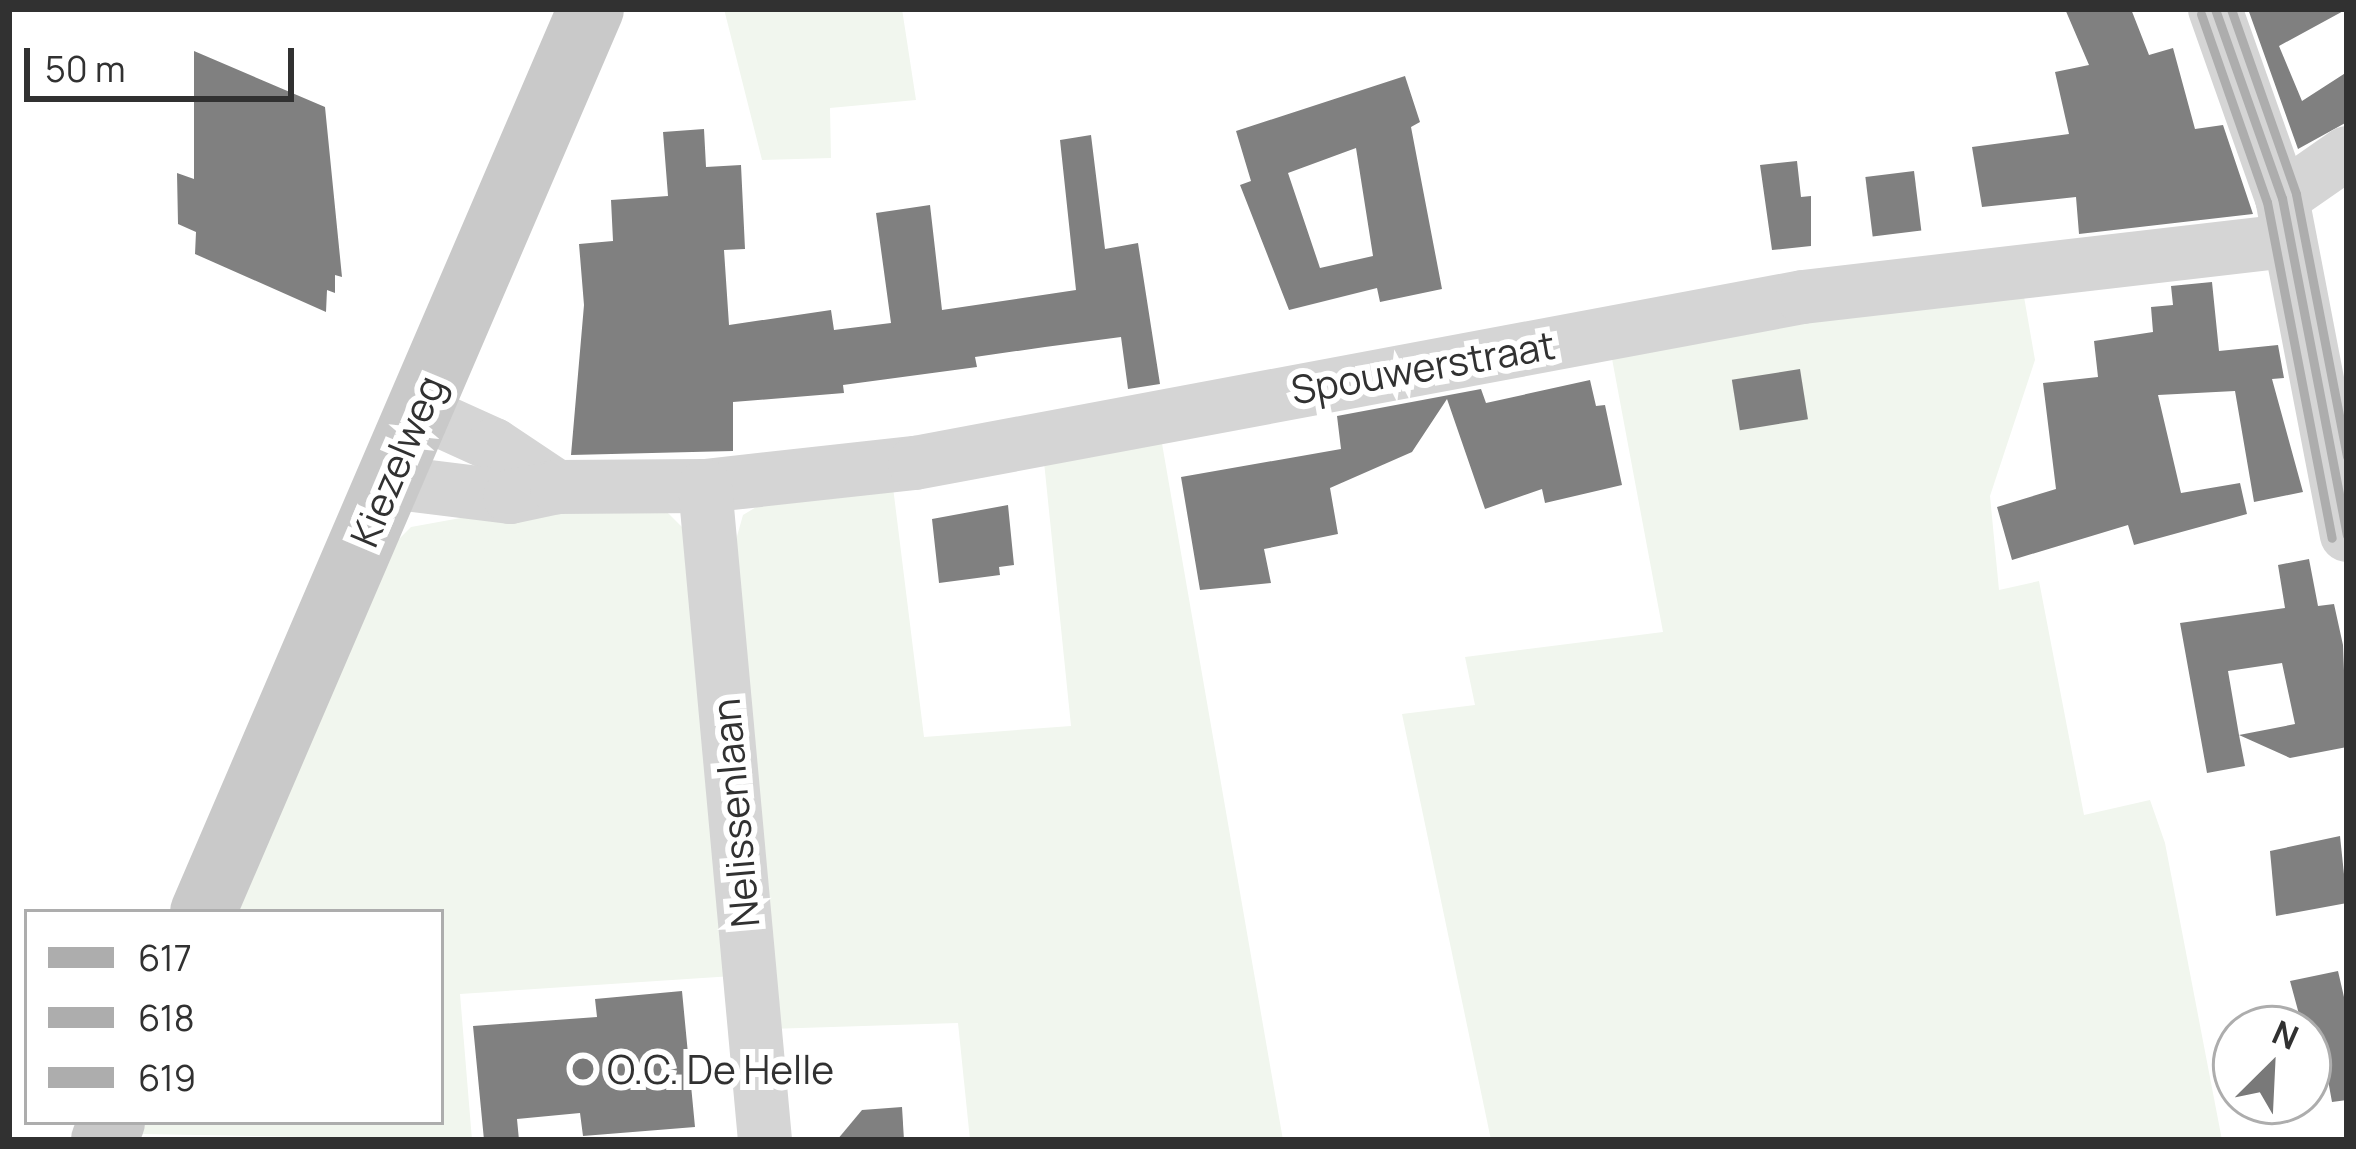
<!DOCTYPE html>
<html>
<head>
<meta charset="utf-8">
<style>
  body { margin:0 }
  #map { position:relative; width:2356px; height:1149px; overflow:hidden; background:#fff; font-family:Manrope,sans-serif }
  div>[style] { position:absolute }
  .green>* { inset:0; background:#f1f6ee }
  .building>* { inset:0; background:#808080; transform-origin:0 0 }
  .minor>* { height:54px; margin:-27px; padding:0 27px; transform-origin:27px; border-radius:27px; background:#d5d5d5 }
  .major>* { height:66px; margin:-33px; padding:0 33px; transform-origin:33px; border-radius:33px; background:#c9c9c9 }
  .bus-1>* { height:9px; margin:-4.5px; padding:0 4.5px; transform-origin:4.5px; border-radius:4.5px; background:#adadad }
  .bus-2>* { height:9px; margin:-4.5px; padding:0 4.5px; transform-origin:4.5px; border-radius:4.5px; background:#adadad }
  .bus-3>* { height:9px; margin:-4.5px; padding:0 4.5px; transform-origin:4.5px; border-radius:4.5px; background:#adadad }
  .dots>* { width:33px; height:33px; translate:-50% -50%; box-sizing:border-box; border:6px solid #fff; border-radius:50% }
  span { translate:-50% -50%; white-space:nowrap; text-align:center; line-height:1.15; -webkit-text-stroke:12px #fff; paint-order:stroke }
  .street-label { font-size:39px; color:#313131 }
  .poi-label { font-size:39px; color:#313131 }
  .left { translate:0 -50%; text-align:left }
  .frame { position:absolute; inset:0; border:12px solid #313131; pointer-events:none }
  .legend { position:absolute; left:24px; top:909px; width:420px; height:216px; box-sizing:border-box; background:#fff; border:3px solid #adadad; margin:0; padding:15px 21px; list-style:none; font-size:36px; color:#313131 }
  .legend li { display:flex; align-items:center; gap:24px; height:60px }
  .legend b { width:60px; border:3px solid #adadad }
  .north { position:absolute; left:2212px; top:1005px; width:120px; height:120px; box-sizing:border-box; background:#fff; border:3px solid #adadad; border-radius:50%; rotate:24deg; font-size:33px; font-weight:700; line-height:48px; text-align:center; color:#313131 }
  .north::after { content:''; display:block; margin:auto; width:42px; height:54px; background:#797979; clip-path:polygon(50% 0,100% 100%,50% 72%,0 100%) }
  .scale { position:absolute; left:24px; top:48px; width:270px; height:54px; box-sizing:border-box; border:6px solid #313131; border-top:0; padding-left:15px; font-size:36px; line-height:42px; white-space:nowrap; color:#313131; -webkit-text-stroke:9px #fff; paint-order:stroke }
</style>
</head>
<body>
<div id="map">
  <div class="green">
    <div style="clip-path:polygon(724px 9px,902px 9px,916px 100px,830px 108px,831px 158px,762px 160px)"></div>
    <div style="clip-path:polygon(2023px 291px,2035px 360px,1990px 496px,1999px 590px,2039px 581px,2084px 815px,2150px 800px,2165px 843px,2222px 1140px,1491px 1140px,1402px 714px,1475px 705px,1465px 657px,1663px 632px,1610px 348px)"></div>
    <div style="clip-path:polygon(1160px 432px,1283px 1140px,970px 1140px,958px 1023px,769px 1029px,734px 547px,743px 515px,768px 500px,892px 479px,924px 737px,1071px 726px,1043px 452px)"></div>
    <div style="clip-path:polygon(660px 505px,690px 535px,733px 976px,460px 994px,472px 1140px,140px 1134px,146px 1122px,441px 1122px,441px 912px,236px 912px,394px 544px,411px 527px,466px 517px)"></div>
  </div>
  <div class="building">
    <div style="clip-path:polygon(2065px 9px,2131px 9px,2149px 55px,2173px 48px,2195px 129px,2223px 125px,2253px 214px,2079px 234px,2076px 197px,1982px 207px,1972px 147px,2069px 134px,2055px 72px,2089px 65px)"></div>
    <div style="clip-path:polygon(2248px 9px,2347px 9px,2279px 46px,2302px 101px,2347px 72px,2347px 122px,2298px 149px)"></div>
    <div style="clip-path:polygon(194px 51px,325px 107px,342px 277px,335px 275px,335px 293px,327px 290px,326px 312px,195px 254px,196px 232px,178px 224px,177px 173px,194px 179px)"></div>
    <div style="clip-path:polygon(evenodd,1405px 76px,1420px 122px,1411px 127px,1442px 289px,1380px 302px,1377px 288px,1289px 310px,1240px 185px,1251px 181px,1236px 131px,1405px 76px,1356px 148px,1373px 256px,1320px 268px,1288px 173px,1356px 148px)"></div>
    <div style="clip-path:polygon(704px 129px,706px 167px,741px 165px,745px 249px,724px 250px,729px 325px,831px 310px,834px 330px,891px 323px,876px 213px,930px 205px,942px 310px,1076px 290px,1060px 140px,1091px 135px,1105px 249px,1138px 243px,1160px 384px,1128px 389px,1121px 337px,1045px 347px,975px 357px,977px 367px,843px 385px,844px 393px,733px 402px,733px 451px,571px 455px,584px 305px,579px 244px,613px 241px,611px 200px,668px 196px,663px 132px)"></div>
    <div style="clip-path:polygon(1797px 161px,1801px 197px,1811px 196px,1811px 246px,1772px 250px,1760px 165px)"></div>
    <div style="left:1914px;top:171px;width:60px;height:49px;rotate:83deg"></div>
    <div style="clip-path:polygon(2212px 282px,2219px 351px,2278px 345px,2284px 378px,2272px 379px,2303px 492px,2254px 502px,2235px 391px,2158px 395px,2181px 493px,2240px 483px,2247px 514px,2134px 545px,2128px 525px,2012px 560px,1997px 507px,2056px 489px,2043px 383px,2098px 377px,2094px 341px,2153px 332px,2151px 307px,2173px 305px,2171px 286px)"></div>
    <div style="left:1800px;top:369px;width:51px;height:69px;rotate:81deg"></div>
    <div style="clip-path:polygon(1590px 380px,1596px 406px,1605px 405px,1622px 485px,1545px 503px,1542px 489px,1485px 509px,1447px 399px,1412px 452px,1330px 488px,1338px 534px,1264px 549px,1271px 583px,1200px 590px,1181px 477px,1341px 449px,1337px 416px,1481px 389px,1486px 403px)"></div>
    <div style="clip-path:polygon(1008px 505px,1014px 565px,999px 567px,1000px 575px,939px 583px,932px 519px)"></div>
    <div style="clip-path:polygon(evenodd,2309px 559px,2318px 606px,2334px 604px,2343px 645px,2347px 747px,2290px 758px,2239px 735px,2245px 766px,2207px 773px,2180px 623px,2285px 608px,2278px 565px,2309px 559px,2282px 663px,2295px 724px,2239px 735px,2228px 671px,2282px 663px)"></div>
    <div style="clip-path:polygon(2340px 836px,2347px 903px,2276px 916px,2270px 851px)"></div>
    <div style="clip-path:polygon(2338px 971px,2347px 1010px,2347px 1100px,2332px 1102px,2319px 1031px,2303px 1029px,2290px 981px)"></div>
    <div style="clip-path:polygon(682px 991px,695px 1127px,583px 1136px,580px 1113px,517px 1119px,519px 1140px,484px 1140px,473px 1026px,597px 1017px,595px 999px)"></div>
    <div style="clip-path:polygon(902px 1107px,904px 1140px,837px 1140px,862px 1110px)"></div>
  </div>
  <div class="minor">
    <div style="left:2215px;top:9px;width:201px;rotate:70.5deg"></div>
    <div style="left:2282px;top:198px;width:343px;rotate:79.1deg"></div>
    <div style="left:2282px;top:198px;width:79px;rotate:-34.7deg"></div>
    <div style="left:419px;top:411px;width:82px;rotate:24.4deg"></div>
    <div style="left:494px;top:445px;width:76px;rotate:33.7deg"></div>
    <div style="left:389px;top:482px;width:122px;rotate:7.1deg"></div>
    <div style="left:510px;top:497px;width:48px;rotate:-12deg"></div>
    <div style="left:557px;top:487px;width:148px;rotate:-0.4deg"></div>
    <div style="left:705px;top:486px;width:211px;rotate:-6.3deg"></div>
    <div style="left:915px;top:463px;width:903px;rotate:-10.59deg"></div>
    <div style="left:1803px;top:297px;width:490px;rotate:-6.6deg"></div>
    <div style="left:705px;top:486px;width:657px;rotate:84.76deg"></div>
  </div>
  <div class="major">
    <div style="left:203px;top:912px;width:983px;rotate:-66.75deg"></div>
    <div style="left:104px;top:1140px;width:20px;rotate:-66deg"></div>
  </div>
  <div class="bus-1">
    <div style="left:2215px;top:9px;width:201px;rotate:70.5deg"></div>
    <div style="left:2282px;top:198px;width:343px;rotate:79.1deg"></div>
  </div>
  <div class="bus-2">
    <div style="left:2201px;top:14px;width:199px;rotate:70.7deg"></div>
    <div style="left:2267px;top:202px;width:342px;rotate:79.1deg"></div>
  </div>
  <div class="bus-3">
    <div style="left:2231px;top:9px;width:196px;rotate:70.6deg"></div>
    <div style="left:2296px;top:194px;width:267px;rotate:79deg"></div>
  </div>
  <div class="dots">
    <div style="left:583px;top:1069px;background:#797979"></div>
  </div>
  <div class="street-label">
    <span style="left:1423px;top:367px;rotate:-10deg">Spouwerstraat</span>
    <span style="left:397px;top:461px;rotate:-67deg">Kiezelweg</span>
    <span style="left:735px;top:813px;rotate:-95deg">Nelissenlaan</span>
  </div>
  <div class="poi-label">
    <span class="left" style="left:607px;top:1069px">O.C. De Helle</span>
  </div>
  <div class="frame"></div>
  <ul class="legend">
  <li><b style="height:15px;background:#adadad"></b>617</li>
  <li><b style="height:15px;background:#adadad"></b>618</li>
  <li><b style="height:15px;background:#adadad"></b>619</li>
  </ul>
  <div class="north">N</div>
  <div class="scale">50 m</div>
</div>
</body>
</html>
